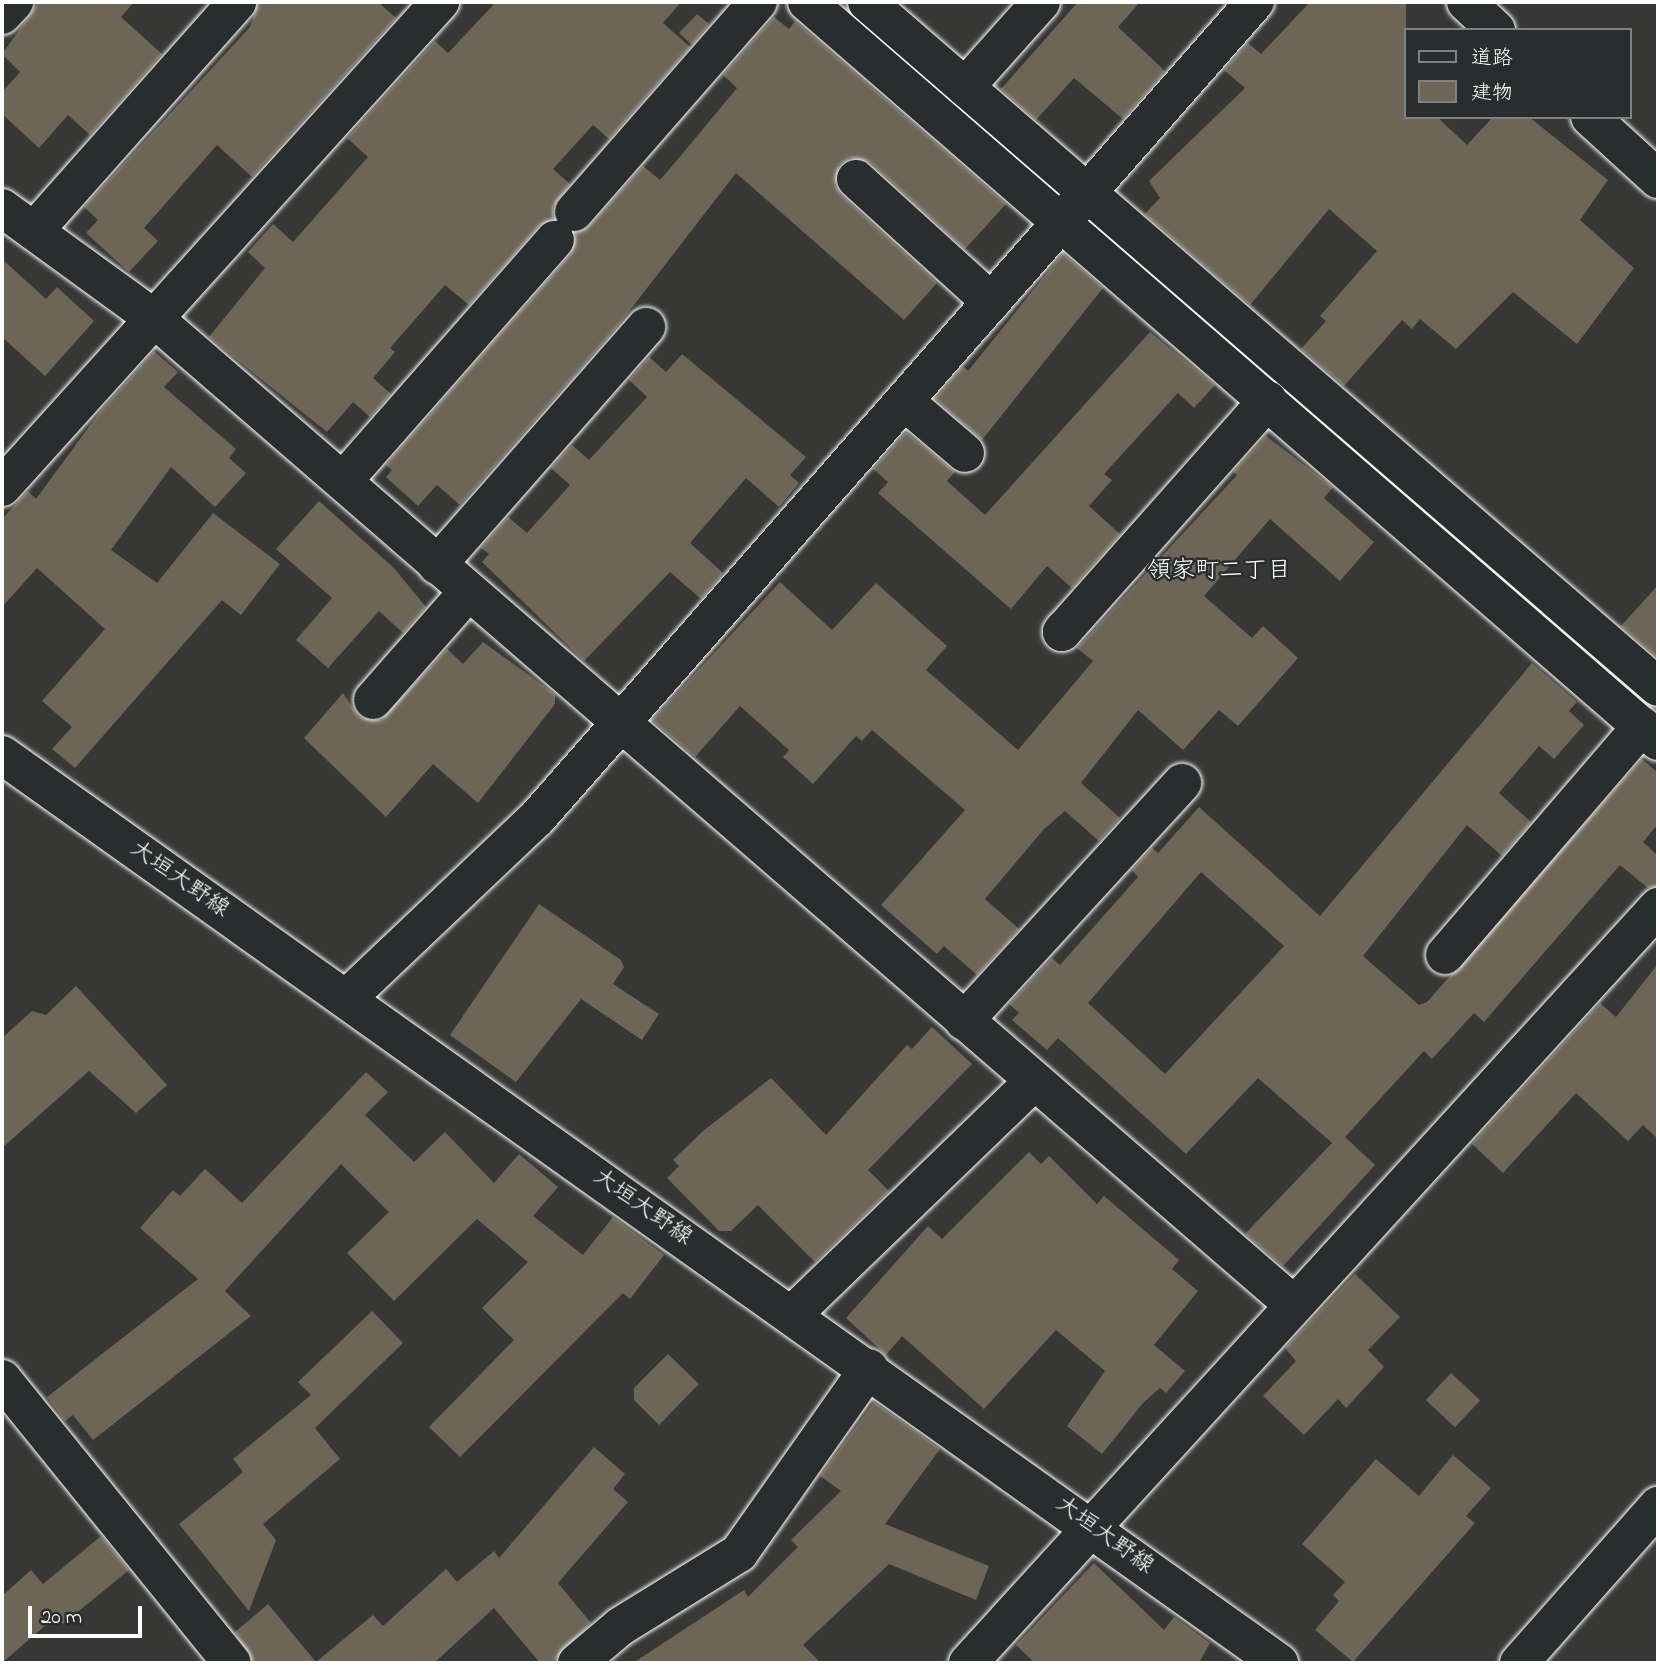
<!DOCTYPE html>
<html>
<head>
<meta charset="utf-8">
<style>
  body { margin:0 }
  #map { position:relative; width:1660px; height:1665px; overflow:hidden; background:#373836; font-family:"Indie Flower","Klee One",sans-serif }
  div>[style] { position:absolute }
  .building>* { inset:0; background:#6d6555; transform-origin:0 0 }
  .roads { filter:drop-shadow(0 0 2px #fff) drop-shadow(0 0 2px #fff) }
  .street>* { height:38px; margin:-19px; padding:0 19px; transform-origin:19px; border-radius:19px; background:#2a2d2e }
  .secondary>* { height:38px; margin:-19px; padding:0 19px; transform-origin:19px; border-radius:19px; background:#2a2d2e }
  span { translate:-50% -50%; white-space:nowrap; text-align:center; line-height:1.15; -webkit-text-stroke:5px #2a2d2e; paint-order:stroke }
  .street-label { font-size:23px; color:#fff }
  .neighbourhood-label { font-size:24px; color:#fff }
  .frame { position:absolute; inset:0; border:4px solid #fff; pointer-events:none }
  .legend { position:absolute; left:1404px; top:28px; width:228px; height:91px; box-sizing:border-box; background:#2a2d2e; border:2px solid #7f8182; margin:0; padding:9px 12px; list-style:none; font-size:21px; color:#fff }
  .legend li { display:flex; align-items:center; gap:14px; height:35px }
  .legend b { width:35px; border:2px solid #7f8182 }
  .scale { position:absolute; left:28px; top:1606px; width:114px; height:32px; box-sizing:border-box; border:4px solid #fff; border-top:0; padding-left:9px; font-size:21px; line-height:24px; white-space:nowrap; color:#fff; -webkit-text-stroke:5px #2a2d2e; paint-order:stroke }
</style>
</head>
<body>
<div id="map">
  <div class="building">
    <div style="clip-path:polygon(39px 2px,134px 2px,121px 17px,162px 54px,90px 135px,68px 115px,39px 148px,2px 114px,2px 92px,20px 72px,2px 54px)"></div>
    <div style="clip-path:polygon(258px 2px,378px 2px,396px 18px,252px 177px,217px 145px,144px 228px,158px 241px,129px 272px,86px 233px,98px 220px,84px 207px,250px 27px)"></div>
    <div style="clip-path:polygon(496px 2px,681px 2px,663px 23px,690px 47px,609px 139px,593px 125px,553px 169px,570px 184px,553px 207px,553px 219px,539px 226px,469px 305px,445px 285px,390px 348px,395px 352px,373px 378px,391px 394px,370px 417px,353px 402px,327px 432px,209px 337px,265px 268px,248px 252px,273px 224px,293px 242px,368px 157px,347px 138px,435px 41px,448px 53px)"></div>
    <div style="clip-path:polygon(1078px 2px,1140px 2px,1118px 27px,1165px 71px,1123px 119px,1074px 78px,1036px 120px,1001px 89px)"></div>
    <div style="clip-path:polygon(1310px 2px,1406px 2px,1406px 117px,1437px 117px,1467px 145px,1493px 117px,1529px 117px,1608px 180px,1580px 220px,1634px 268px,1577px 344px,1513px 292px,1456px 349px,1420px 319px,1412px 329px,1402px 320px,1344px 386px,1301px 349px,1326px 321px,1320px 316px,1377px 251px,1329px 209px,1250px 305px,1145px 214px,1160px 198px,1149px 181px,1245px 88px,1224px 70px,1248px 43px,1261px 54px)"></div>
    <div style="clip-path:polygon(697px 14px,709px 24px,692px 45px,679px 33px)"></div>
    <div style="clip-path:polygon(774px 17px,789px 29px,795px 21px,1006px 204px,965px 249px,870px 162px,850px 158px,839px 165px,835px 185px,841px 195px,937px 283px,904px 320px,736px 173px,617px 327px,460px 505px,437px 485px,418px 506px,386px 477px,392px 470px,386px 465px,571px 254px,576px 233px,590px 226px,643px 166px,660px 180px,678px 159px,737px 88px,723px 75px)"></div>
    <div style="clip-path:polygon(1063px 253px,1103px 288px,982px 440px,935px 399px,963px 366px,968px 371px)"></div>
    <div style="clip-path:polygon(2px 259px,46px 299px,57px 287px,94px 321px,45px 376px,2px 337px)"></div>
    <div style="clip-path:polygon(1150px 332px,1215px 385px,1194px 408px,1178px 393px,1104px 474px,1112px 480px,1089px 506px,1120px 534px,1072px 588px,1047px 566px,1011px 609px,878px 493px,888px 482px,873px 469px,906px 432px,955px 472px,947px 481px,985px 515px)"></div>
    <div style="clip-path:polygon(154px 351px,178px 372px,164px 387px,236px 449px,229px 458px,246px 473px,215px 507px,171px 467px,111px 550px,157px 583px,213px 513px,280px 564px,241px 615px,222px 600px,75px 768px,52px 749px,72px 727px,42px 701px,105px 629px,37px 568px,2px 607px,2px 519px,28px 491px,36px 499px,99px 413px)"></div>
    <div style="clip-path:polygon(682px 354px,806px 457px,790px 475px,799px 483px,779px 507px,746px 478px,690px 543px,723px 573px,701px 599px,670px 572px,584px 661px,482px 562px,489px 554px,481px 548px,508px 517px,527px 533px,570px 485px,551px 468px,572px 445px,589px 460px,647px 397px,629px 380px,649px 357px,666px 372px)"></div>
    <div style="clip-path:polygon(1266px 436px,1333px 487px,1324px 498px,1374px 542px,1340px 581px,1270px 519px,1204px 596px,1252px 638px,1263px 626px,1298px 658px,1238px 726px,1219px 710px,1183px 750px,1138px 710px,1081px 783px,1120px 818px,1099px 841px,1065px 811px,1044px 829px,985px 899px,1019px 929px,977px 975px,944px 946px,937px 954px,881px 905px,965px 810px,872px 730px,862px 741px,856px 736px,813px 784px,783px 757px,789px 750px,740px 706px,695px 757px,652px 720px,780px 582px,832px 630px,876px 583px,947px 646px,926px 670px,1018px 750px,1093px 661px,1077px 648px,1237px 475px,1233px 472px)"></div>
    <div style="clip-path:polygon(319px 501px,394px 568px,426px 607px,403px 633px,379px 611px,328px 668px,296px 640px,332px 598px,276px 549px)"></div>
    <div style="clip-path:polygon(1658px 585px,1658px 658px,1621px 626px)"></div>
    <div style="clip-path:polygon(483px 642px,555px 694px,555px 704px,478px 803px,433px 764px,386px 817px,304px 738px,343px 693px,359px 717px,381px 720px,447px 649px,463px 664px)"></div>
    <div style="clip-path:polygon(evenodd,1532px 663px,1577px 702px,1569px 711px,1584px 725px,1554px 759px,1539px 746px,1499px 793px,1531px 822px,1502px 856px,1467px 825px,1363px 956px,1419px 1005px,1427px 1002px,1642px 759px,1658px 773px,1658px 824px,1643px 842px,1658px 856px,1658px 886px,1648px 888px,1620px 865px,1484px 1022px,1474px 1013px,1432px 1059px,1424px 1051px,1345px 1137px,1375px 1165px,1283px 1266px,1245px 1234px,1332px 1143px,1258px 1078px,1186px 1154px,1058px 1038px,1047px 1050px,1012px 1020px,1019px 1013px,1009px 1004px,1052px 958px,1060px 965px,1138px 877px,1132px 870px,1152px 848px,1158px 853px,1199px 807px,1320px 916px,1532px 663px,1201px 872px,1284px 946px,1165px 1074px,1088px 1003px,1201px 872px)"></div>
    <div style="clip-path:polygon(539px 904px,621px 960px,624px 967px,613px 984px,659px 1014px,642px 1040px,581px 999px,516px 1082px,450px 1035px)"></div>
    <div style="clip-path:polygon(1658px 964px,1658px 1139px,1643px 1125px,1628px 1141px,1576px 1093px,1503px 1173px,1472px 1144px,1600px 1003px,1616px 1017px)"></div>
    <div style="clip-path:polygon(76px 986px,167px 1085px,136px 1113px,89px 1071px,2px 1148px,2px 1038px,32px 1011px,46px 1015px)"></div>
    <div style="clip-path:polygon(932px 1027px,972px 1064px,868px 1170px,889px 1191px,815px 1262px,758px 1205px,731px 1231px,719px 1231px,667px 1178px,679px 1166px,673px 1160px,703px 1131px,771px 1078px,826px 1135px,907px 1045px,912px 1049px)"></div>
    <div style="clip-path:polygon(366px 1072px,388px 1092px,365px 1115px,414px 1162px,445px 1132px,494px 1183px,519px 1154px,558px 1187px,533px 1216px,583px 1255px,613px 1217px,664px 1255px,630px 1299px,623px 1293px,460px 1457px,429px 1427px,514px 1340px,482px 1308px,528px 1262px,477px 1219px,394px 1301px,347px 1253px,389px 1212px,341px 1164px,225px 1291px,251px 1316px,93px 1440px,73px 1415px,65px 1421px,47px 1397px,198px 1279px,140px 1228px,173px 1190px,180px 1196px,205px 1169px,242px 1203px)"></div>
    <div style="clip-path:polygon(1029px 1152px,1041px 1164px,1049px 1156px,1097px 1204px,1104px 1196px,1179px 1260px,1172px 1269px,1198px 1291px,1154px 1345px,1185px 1371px,1166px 1393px,1160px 1388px,1143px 1403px,1102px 1454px,1067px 1426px,1105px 1371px,1056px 1330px,984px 1409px,902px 1336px,886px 1355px,846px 1318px,928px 1226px,942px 1239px)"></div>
    <div style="clip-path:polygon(1355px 1274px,1400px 1317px,1368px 1350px,1384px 1367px,1346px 1408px,1338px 1399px,1304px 1435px,1263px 1396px,1296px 1361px,1285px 1348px)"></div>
    <div style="clip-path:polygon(372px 1311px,403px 1343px,315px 1428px,340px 1459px,263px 1524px,276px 1540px,249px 1611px,179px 1524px,243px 1472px,233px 1459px,311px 1395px,298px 1382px)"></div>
    <div style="clip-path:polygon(668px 1354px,699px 1384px,659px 1425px,634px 1400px,634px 1388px)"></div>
    <div style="left:1451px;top:1373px;width:40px;height:37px;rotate:43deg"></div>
    <div style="clip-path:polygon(874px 1402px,940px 1449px,885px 1524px,989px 1566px,976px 1600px,889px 1564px,803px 1645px,821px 1663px,633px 1663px,744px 1590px,748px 1597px,798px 1547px,791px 1540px,841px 1491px,820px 1476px)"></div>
    <div style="clip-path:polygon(594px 1447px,625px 1474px,613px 1489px,628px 1502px,558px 1583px,591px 1623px,552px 1663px,540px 1663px,494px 1608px,434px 1663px,253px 1663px,235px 1632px,268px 1604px,316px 1662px,373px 1615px,383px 1626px,446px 1569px,457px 1582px,494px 1551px,499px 1558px)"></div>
    <div style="clip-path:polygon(1453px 1455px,1491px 1488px,1466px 1516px,1475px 1523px,1353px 1662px,1315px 1630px,1339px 1601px,1333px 1595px,1345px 1582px,1302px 1544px,1376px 1459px,1419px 1496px)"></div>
    <div style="clip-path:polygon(101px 1536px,129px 1570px,63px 1624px,56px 1616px,2px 1663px,2px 1596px,31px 1570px,43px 1584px)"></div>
    <div style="clip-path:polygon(1094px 1563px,1164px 1630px,1174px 1617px,1210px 1643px,1199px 1663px,1035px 1663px,1016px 1645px)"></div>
  </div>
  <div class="roads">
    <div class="street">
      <div style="left:807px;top:2px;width:1127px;rotate:40.97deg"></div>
      <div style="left:867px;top:2px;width:1046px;rotate:40.89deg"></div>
      <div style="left:1466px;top:2px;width:41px;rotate:43deg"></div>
      <div style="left:2px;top:15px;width:18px;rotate:-47deg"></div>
      <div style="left:965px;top:87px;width:114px;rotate:-48.2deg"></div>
      <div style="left:1590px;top:117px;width:92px;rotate:42.4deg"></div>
      <div style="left:856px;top:179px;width:183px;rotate:42.3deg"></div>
      <div style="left:2px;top:208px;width:190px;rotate:36deg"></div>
      <div style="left:156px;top:320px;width:1505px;rotate:40.88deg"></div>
      <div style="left:574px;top:212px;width:279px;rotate:-48.8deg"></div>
      <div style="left:34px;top:231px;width:306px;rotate:-48.4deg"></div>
      <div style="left:904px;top:401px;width:80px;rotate:40.4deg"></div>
      <div style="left:343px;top:481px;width:321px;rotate:-48.7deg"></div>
      <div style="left:2px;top:487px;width:654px;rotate:-47.92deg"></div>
      <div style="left:437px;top:565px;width:317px;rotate:-48.7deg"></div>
      <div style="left:1065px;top:628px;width:5px;rotate:127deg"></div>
      <div style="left:1062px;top:632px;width:310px;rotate:-48.4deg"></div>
      <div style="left:373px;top:700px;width:144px;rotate:-48.7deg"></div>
      <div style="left:1445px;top:955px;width:302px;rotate:-49.3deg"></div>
      <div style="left:346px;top:999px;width:263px;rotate:-43.5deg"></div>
      <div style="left:537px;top:818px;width:1087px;rotate:-48.66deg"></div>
      <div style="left:964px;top:1021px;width:323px;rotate:-47.5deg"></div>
      <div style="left:793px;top:1314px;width:335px;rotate:-44deg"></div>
      <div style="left:2px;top:1379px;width:365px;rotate:51deg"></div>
      <div style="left:577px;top:1663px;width:57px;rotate:-40.1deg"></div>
      <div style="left:621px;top:1626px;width:139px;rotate:-31.7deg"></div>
      <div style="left:739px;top:1553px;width:226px;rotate:-54.9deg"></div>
      <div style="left:968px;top:1663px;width:1024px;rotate:-47.61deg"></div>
    </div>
    <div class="secondary">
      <div style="left:2px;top:755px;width:1567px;rotate:35.41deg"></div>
      <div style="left:1519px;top:1663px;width:210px;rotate:-48.5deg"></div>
    </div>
  </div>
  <div class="street-label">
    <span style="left:179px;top:880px;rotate:35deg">大垣大野線</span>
    <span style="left:642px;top:1208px;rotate:35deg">大垣大野線</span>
    <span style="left:1104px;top:1536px;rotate:36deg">大垣大野線</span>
  </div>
  <div class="neighbourhood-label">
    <span style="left:1219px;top:572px">領家町二丁目</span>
  </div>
  <div class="frame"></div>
  <ul class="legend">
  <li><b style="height:9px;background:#2a2d2e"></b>道路</li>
  <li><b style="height:19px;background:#6d6555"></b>建物</li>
  </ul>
  <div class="scale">20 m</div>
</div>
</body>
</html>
